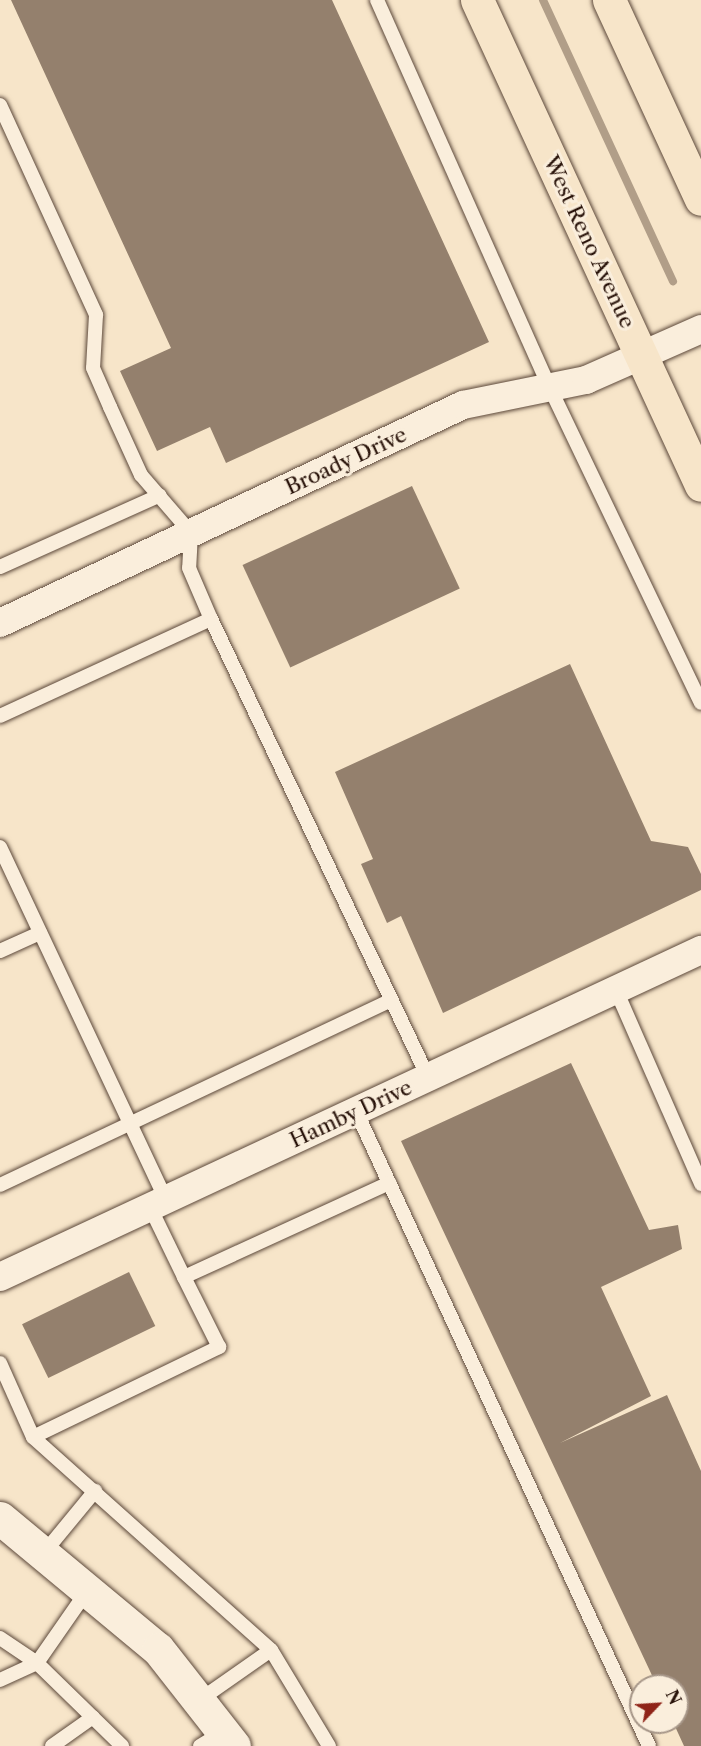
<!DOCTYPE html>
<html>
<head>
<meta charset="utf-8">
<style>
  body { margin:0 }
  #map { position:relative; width:701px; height:1746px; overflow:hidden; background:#f7e5c9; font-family:"Libre Caslon Text",serif }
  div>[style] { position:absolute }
  .stream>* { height:8px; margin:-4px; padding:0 4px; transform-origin:4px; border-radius:4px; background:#b19e88 }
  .building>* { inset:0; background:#94806d; transform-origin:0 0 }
  .roads { filter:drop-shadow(0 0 2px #5c483a) drop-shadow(0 0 2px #5c483a) }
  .lane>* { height:14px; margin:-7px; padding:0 7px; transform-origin:7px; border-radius:7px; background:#faeedc }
  .street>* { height:28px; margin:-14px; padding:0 14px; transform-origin:14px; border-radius:14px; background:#faeedc }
  .secondary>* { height:33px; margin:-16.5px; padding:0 16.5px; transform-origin:16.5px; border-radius:16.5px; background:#faeedc }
  .primary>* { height:33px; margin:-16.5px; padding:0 16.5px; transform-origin:16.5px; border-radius:16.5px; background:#f7e5c9 }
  span { translate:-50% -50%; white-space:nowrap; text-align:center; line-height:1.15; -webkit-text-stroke:6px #faeedc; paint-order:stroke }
  .street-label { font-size:21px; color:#29130a }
  .north { position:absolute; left:629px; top:1674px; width:60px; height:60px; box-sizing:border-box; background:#faeedc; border:2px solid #a69688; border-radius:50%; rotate:65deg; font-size:16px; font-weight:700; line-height:24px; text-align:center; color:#29130a }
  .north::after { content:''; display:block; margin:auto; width:21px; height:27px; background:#8f2418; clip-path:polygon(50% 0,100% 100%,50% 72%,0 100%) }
</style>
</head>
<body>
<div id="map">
  <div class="stream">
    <div style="left:543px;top:0;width:310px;rotate:65.2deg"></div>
  </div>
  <div class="building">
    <div style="clip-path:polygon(11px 0,332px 0,489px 342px,226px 463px,210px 427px,157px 451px,120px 371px,171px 348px)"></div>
    <div style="left:412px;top:486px;width:113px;height:187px;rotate:65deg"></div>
    <div style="clip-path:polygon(570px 664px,651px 841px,688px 847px,701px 874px,701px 890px,443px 1013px,401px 916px,387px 923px,361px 864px,373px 859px,335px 772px)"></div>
    <div style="clip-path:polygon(571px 1063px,649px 1230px,678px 1225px,682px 1249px,601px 1287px,651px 1396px,560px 1443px,667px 1395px,701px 1471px,701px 1746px,684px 1746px,673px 1722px,677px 1686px,657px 1686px,401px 1141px)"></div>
    <div style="left:129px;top:1272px;width:60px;height:119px;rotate:64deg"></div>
  </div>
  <div class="roads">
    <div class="lane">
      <div style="left:377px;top:0;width:425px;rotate:66deg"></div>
      <div style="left:550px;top:388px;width:349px;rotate:64.4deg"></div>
      <div style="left:0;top:105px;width:231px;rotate:65.4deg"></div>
      <div style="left:96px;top:315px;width:53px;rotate:93.2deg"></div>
      <div style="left:93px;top:368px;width:43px;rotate:66.4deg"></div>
      <div style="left:110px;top:407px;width:75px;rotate:65.5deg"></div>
      <div style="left:141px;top:475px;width:77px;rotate:49.2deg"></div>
      <div style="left:191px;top:533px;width:35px;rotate:93deg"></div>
      <div style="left:189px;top:568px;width:56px;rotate:66.7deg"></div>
      <div style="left:211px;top:619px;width:507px;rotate:64.65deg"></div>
      <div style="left:0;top:567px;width:175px;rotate:-24.2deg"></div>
      <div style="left:0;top:716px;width:232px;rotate:-24.7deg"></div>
      <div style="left:0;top:847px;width:389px;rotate:64.8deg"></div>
      <div style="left:0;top:951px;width:44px;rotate:-24.2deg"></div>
      <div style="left:616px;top:990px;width:212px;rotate:66.3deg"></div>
      <div style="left:356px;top:1111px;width:699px;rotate:65.23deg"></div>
      <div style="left:0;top:1185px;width:433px;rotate:-25.3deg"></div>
      <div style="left:150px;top:1207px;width:78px;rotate:64.1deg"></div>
      <div style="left:0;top:1363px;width:81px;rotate:66deg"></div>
      <div style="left:43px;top:1554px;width:82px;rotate:-50.5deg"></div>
      <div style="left:0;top:1638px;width:45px;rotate:34deg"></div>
      <div style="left:37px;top:1663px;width:119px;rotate:44.3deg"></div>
      <div style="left:0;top:1680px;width:41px;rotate:-24.7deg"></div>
      <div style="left:37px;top:1663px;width:88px;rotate:-55.2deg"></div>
      <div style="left:201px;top:1699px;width:85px;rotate:-35deg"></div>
      <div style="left:52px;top:1746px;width:50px;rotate:-35.3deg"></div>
      <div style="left:200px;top:1746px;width:27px;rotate:-31deg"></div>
      <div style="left:329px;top:1746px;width:112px;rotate:-121.1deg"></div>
      <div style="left:271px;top:1650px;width:319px;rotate:-138.2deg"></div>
      <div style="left:33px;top:1437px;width:207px;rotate:-25.8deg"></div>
      <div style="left:219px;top:1347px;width:78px;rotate:-116.6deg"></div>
      <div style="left:184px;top:1277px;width:226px;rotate:-24.6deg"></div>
    </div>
    <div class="street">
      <div style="left:0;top:623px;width:512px;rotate:-25.21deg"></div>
      <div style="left:463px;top:405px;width:126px;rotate:-11.5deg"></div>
      <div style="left:586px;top:380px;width:126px;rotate:-23.9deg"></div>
      <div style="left:0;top:1277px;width:774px;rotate:-25.01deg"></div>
    </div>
    <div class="secondary">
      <div style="left:0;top:1518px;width:205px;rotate:39.7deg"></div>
      <div style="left:158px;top:1649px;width:123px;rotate:51.9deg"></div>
    </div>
    <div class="primary">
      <div style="left:477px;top:0;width:534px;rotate:65.21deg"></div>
      <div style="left:609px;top:0;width:219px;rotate:65.2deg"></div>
    </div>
  </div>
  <div class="street-label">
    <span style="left:589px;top:242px;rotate:65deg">West Reno Avenue</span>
    <span style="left:346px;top:461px;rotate:-25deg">Broady Drive</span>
    <span style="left:351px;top:1114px;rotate:-25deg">Hamby Drive</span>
  </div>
  <div class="north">N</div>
</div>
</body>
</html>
